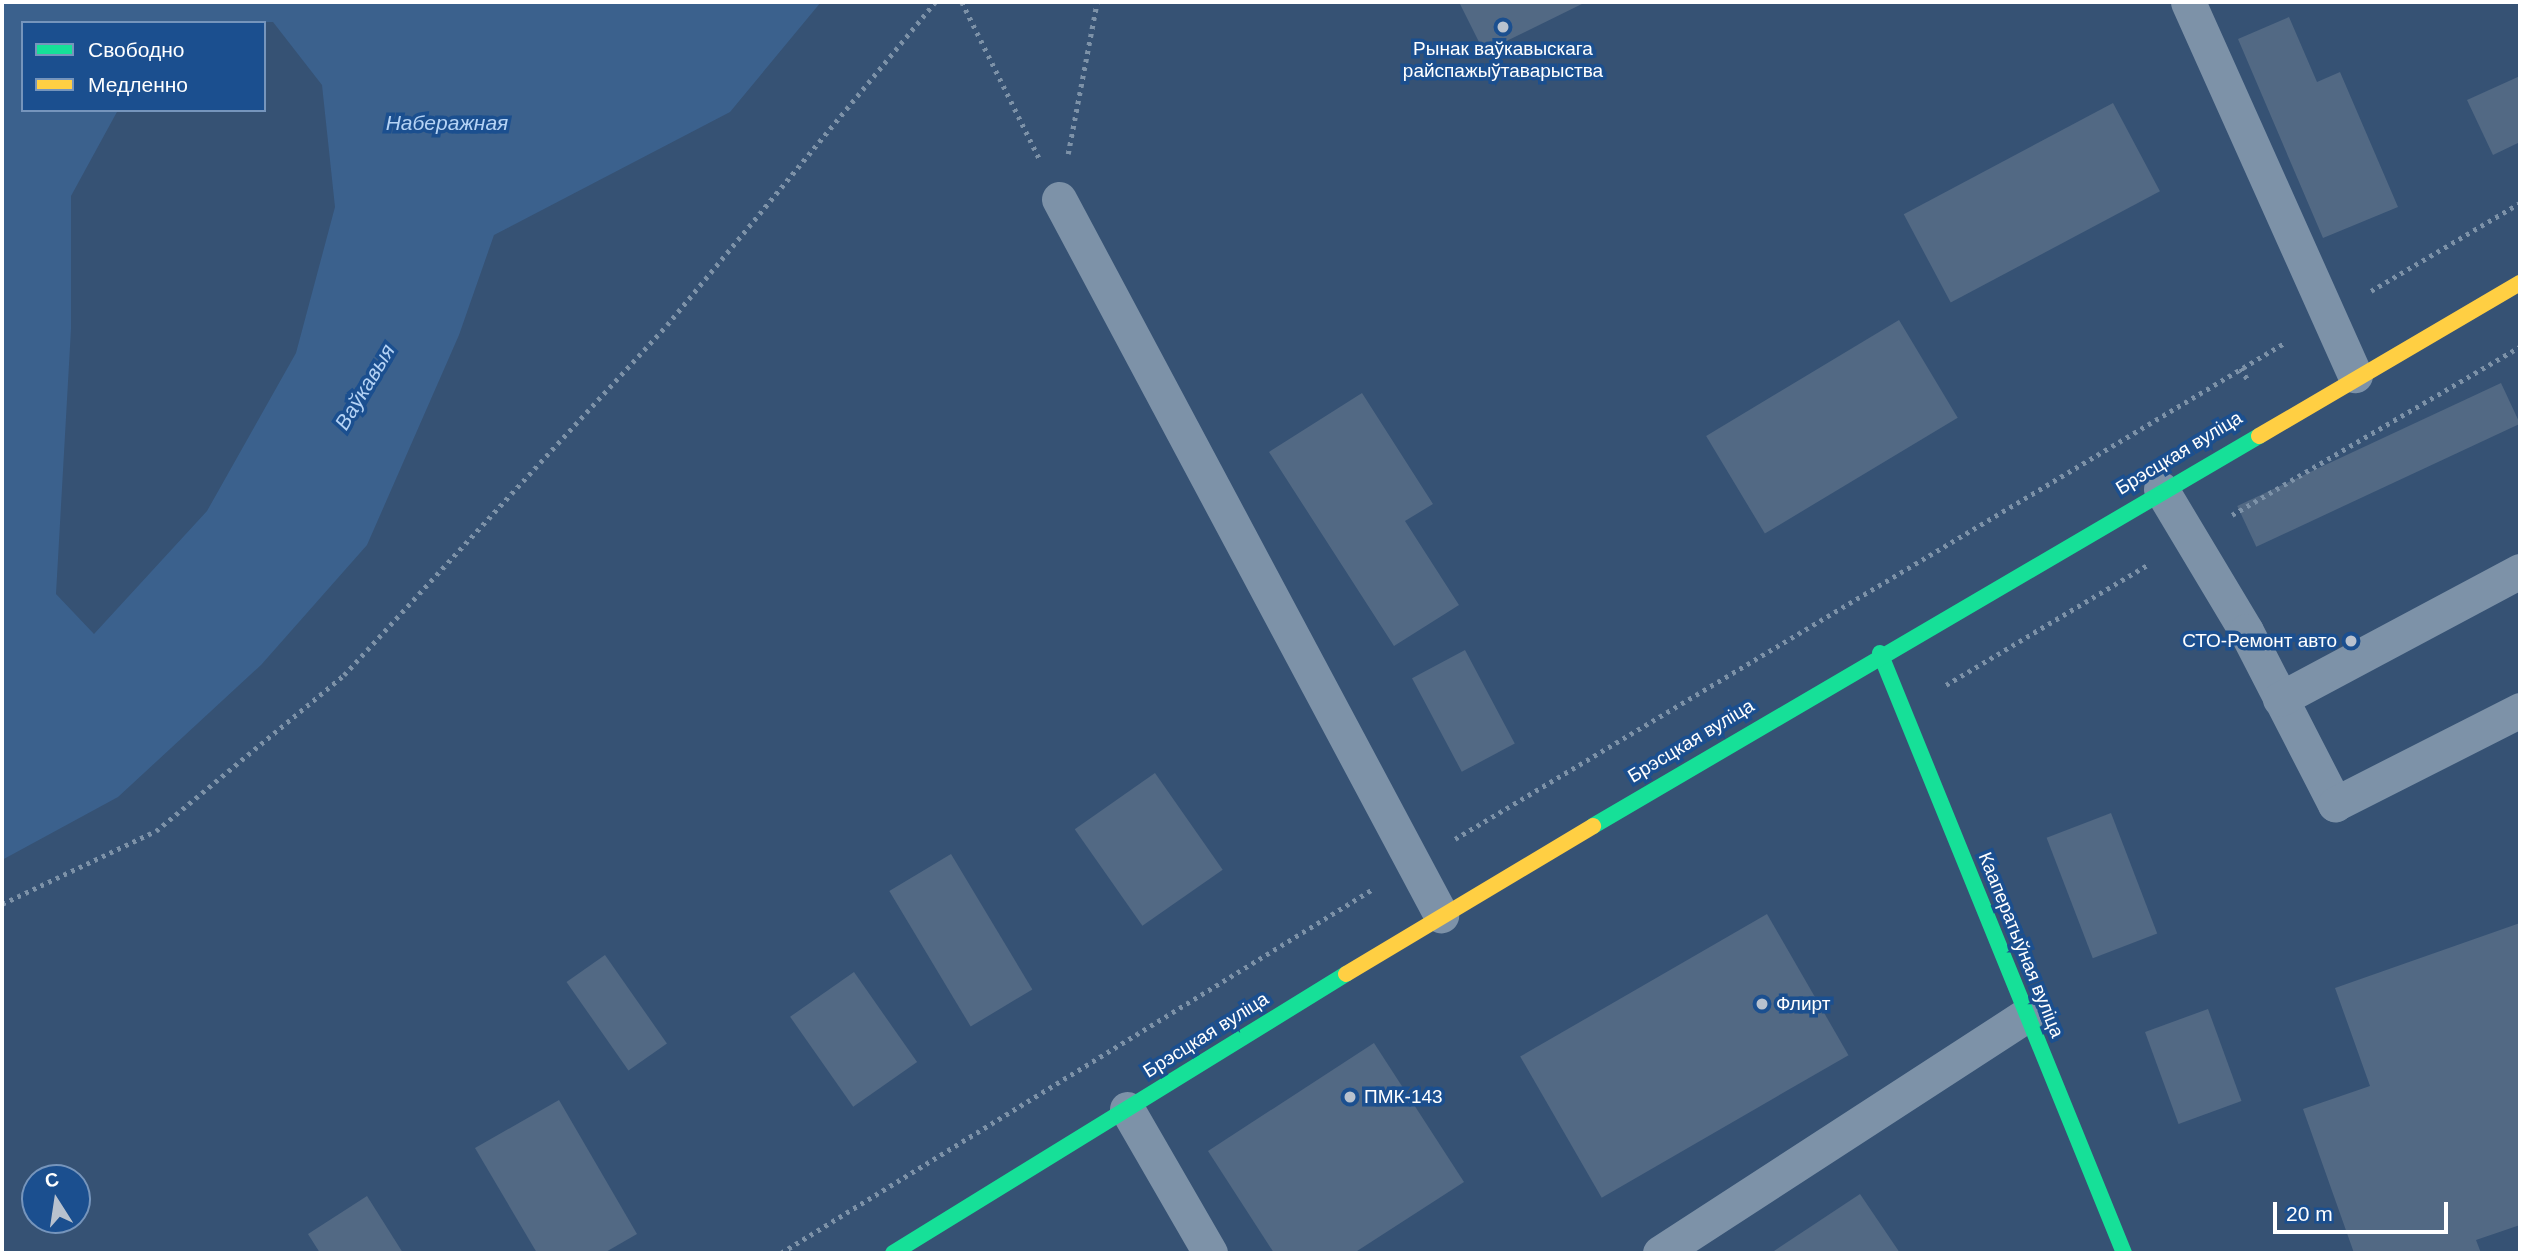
<!DOCTYPE html>
<html>
<head>
<meta charset="utf-8">
<style>
  body { margin:0 }
  #map { position:relative; width:2522px; height:1255px; overflow:hidden; background:#365274; font-family:Helvetica,sans-serif }
  div>[style] { position:absolute }
  .water>* { inset:0; background:#3b618d }
  .building>* { inset:0; background:#526984; transform-origin:0 0 }
  .path>* { height:4.5px; margin-top:-2.25px; transform-origin:0; background:repeating-linear-gradient(90deg,#7d92a8 0 3.5px,transparent 0 8.5px) }
  .lane>* { height:35px; margin:-17.5px; padding:0 17.5px; transform-origin:17.5px; border-radius:17.5px; background:#7d92a8 }
  .fast>* { height:16px; margin:-8px; padding:0 8px; transform-origin:8px; border-radius:8px; background:#16e098 }
  .slow>* { height:16px; margin:-8px; padding:0 8px; transform-origin:8px; border-radius:8px; background:#ffcf43 }
  .dots>* { width:19px; height:19px; translate:-50% -50%; box-sizing:border-box; border:4px solid #1b4f8f; border-radius:50% }
  span { translate:-50% -50%; white-space:nowrap; text-align:center; line-height:1.15; -webkit-text-stroke:7px #1b4f8f; paint-order:stroke }
  .poi-label { font-size:19px; color:#fff }
  .right { translate:-100% -50%; text-align:right }
  .left { translate:0 -50%; text-align:left }
  .street-label { font-size:19px; color:#fff }
  .water-label { font-size:21px; color:#b5d3f5; font-style:italic }
  .frame { position:absolute; inset:0; border:4px solid #fff; pointer-events:none }
  .legend { position:absolute; left:21px; top:21px; width:245px; height:91px; box-sizing:border-box; background:#1b4f8f; border:2px solid #7695bc; margin:0; padding:9px 12px; list-style:none; font-size:21px; color:#fff }
  .legend li { display:flex; align-items:center; gap:14px; height:35px }
  .legend b { width:35px; border:2px solid #7695bc }
  .north { position:absolute; left:21px; top:1164px; width:70px; height:70px; box-sizing:border-box; background:#1b4f8f; border:2px solid #7695bc; border-radius:50%; rotate:348deg; font-size:19px; font-weight:700; line-height:28px; text-align:center; color:#fff }
  .north::after { content:''; display:block; margin:auto; width:24px; height:32px; background:#b9c2ce; clip-path:polygon(50% 0,100% 100%,50% 72%,0 100%) }
  .scale { position:absolute; left:2273px; top:1202px; width:175px; height:32px; box-sizing:border-box; border:4px solid #fff; border-top:0; padding-left:9px; font-size:21px; line-height:24px; white-space:nowrap; color:#fff; -webkit-text-stroke:5px #1b4f8f; paint-order:stroke }
</style>
</head>
<body>
<div id="map">
  <div class="water">
    <div style="clip-path:polygon(evenodd,2px 2px,821px 2px,730px 112px,494px 235px,459px 335px,367px 545px,261px 665px,118px 797px,2px 860px,2px 2px,273px 22px,322px 85px,335px 207px,296px 353px,207px 511px,94px 634px,56px 594px,71px 329px,71px 196px,118px 110px,23px 110px,23px 23px,273px 22px)"></div>
  </div>
  <div class="building">
    <div style="clip-path:polygon(1459px 2px,1586px 2px,1484px 52px)"></div>
    <div style="clip-path:polygon(2289px 17px,2317px 82px,2340px 72px,2398px 207px,2323px 238px,2238px 39px)"></div>
    <div style="clip-path:polygon(2520px 76px,2520px 142px,2493px 155px,2467px 100px)"></div>
    <div style="left:2113px;top:103px;width:100px;height:237px;rotate:62deg"></div>
    <div style="left:1899px;top:320px;width:114px;height:225px;rotate:59deg"></div>
    <div style="left:2501px;top:383px;width:45px;height:291px;rotate:65deg"></div>
    <div style="clip-path:polygon(1362px 393px,1433px 504px,1405px 521px,1459px 605px,1394px 646px,1269px 452px)"></div>
    <div style="left:1465px;top:650px;width:106px;height:60px;rotate:62deg"></div>
    <div style="left:1155px;top:773px;width:118px;height:98px;rotate:55deg"></div>
    <div style="left:2111px;top:813px;width:129px;height:69px;rotate:69deg"></div>
    <div style="left:951px;top:854px;width:158px;height:72px;rotate:59deg"></div>
    <div style="left:1767px;top:914px;width:163px;height:285px;rotate:60deg"></div>
    <div style="clip-path:polygon(2520px 923px,2520px 1225px,2476px 1240px,2481px 1253px,2354px 1253px,2303px 1109px,2370px 1086px,2335px 988px)"></div>
    <div style="left:605px;top:955px;width:108px;height:47px;rotate:55deg"></div>
    <div style="left:854px;top:972px;width:110px;height:78px;rotate:55deg"></div>
    <div style="left:2208px;top:1009px;width:98px;height:67px;rotate:70deg"></div>
    <div style="clip-path:polygon(1374px 1043px,1464px 1182px,1354px 1253px,1274px 1253px,1208px 1151px)"></div>
    <div style="clip-path:polygon(559px 1100px,637px 1234px,604px 1253px,537px 1253px,475px 1148px)"></div>
    <div style="clip-path:polygon(1860px 1194px,1900px 1253px,1771px 1253px)"></div>
    <div style="clip-path:polygon(367px 1196px,403px 1253px,320px 1253px,308px 1234px)"></div>
  </div>
  <div class="path">
    <div style="left:962px;top:2px;width:174px;rotate:63.7deg"></div>
    <div style="left:1068px;top:154px;width:155px;rotate:-79.2deg"></div>
    <div style="left:2371px;top:291px;width:173px;rotate:-30.6deg"></div>
    <div style="left:2241px;top:368px;width:16px;rotate:60deg"></div>
    <div style="left:2232px;top:515px;width:333px;rotate:-30.3deg"></div>
    <div style="left:1946px;top:685px;width:236px;rotate:-30.8deg"></div>
    <div style="left:1455px;top:839px;width:968px;rotate:-30.88deg"></div>
    <div style="left:2px;top:904px;width:170px;rotate:-25.4deg"></div>
    <div style="left:156px;top:831px;width:244px;rotate:-39.7deg"></div>
    <div style="left:344px;top:675px;width:476px;rotate:-47.3deg"></div>
    <div style="left:667px;top:325px;width:420px;rotate:-50.3deg"></div>
    <div style="left:781px;top:1253px;width:695px;rotate:-31.59deg"></div>
  </div>
  <div class="lane">
    <div style="left:2188px;top:2px;width:409px;rotate:65.9deg"></div>
    <div style="left:1059px;top:199px;width:812px;rotate:61.92deg"></div>
    <div style="left:2161px;top:489px;width:165px;rotate:59.1deg"></div>
    <div style="left:2246px;top:631px;width:195px;rotate:62.8deg"></div>
    <div style="left:2335px;top:804px;width:208px;rotate:-26.9deg"></div>
    <div style="left:2280px;top:699px;width:272px;rotate:-28.1deg"></div>
    <div style="left:1127px;top:1109px;width:166px;rotate:60deg"></div>
    <div style="left:1660px;top:1253px;width:437px;rotate:-33deg"></div>
  </div>
  <div class="fast">
    <div style="left:1880px;top:653px;width:648px;rotate:67.87deg"></div>
    <div style="left:1593px;top:826px;width:772px;rotate:-30.35deg"></div>
    <div style="left:893px;top:1253px;width:532px;rotate:-31.63deg"></div>
  </div>
  <div class="slow">
    <div style="left:2259px;top:436px;width:303px;rotate:-30.4deg"></div>
    <div style="left:1346px;top:974px;width:288px;rotate:-30.9deg"></div>
  </div>
  <div class="dots">
    <div style="left:1503px;top:27px;background:#b9c2ce"></div>
    <div style="left:2351px;top:641px;background:#b9c2ce"></div>
    <div style="left:1762px;top:1004px;background:#b9c2ce"></div>
    <div style="left:1350px;top:1097px;background:#b9c2ce"></div>
  </div>
  <div class="poi-label">
    <span style="left:1503px;top:60px">Рынак ваўкавыскага<br>райспажыўтаварыства</span>
    <span class="right" style="left:2337px;top:641px">СТО-Ремонт авто</span>
    <span class="left" style="left:1776px;top:1004px">Флирт</span>
    <span class="left" style="left:1364px;top:1097px">ПМК-143</span>
  </div>
  <div class="street-label">
    <span style="left:2179px;top:453px;rotate:-31deg">Брэсцкая вуліца</span>
    <span style="left:1691px;top:741px;rotate:-31deg">Брэсцкая вуліца</span>
    <span style="left:2021px;top:945px;rotate:68deg">Кааператыўная вуліца</span>
    <span style="left:1206px;top:1035px;rotate:-32deg">Брэсцкая вуліца</span>
  </div>
  <div class="water-label">
    <span style="left:447px;top:123px">Наберажная</span>
    <span style="left:365px;top:387px;rotate:-59deg">Ваўкавыя</span>
  </div>
  <div class="frame"></div>
  <ul class="legend">
  <li><b style="height:9px;background:#16e098"></b>Свободно</li>
  <li><b style="height:9px;background:#ffcf43"></b>Медленно</li>
  </ul>
  <div class="north">С</div>
  <div class="scale">20 m</div>
</div>
</body>
</html>
